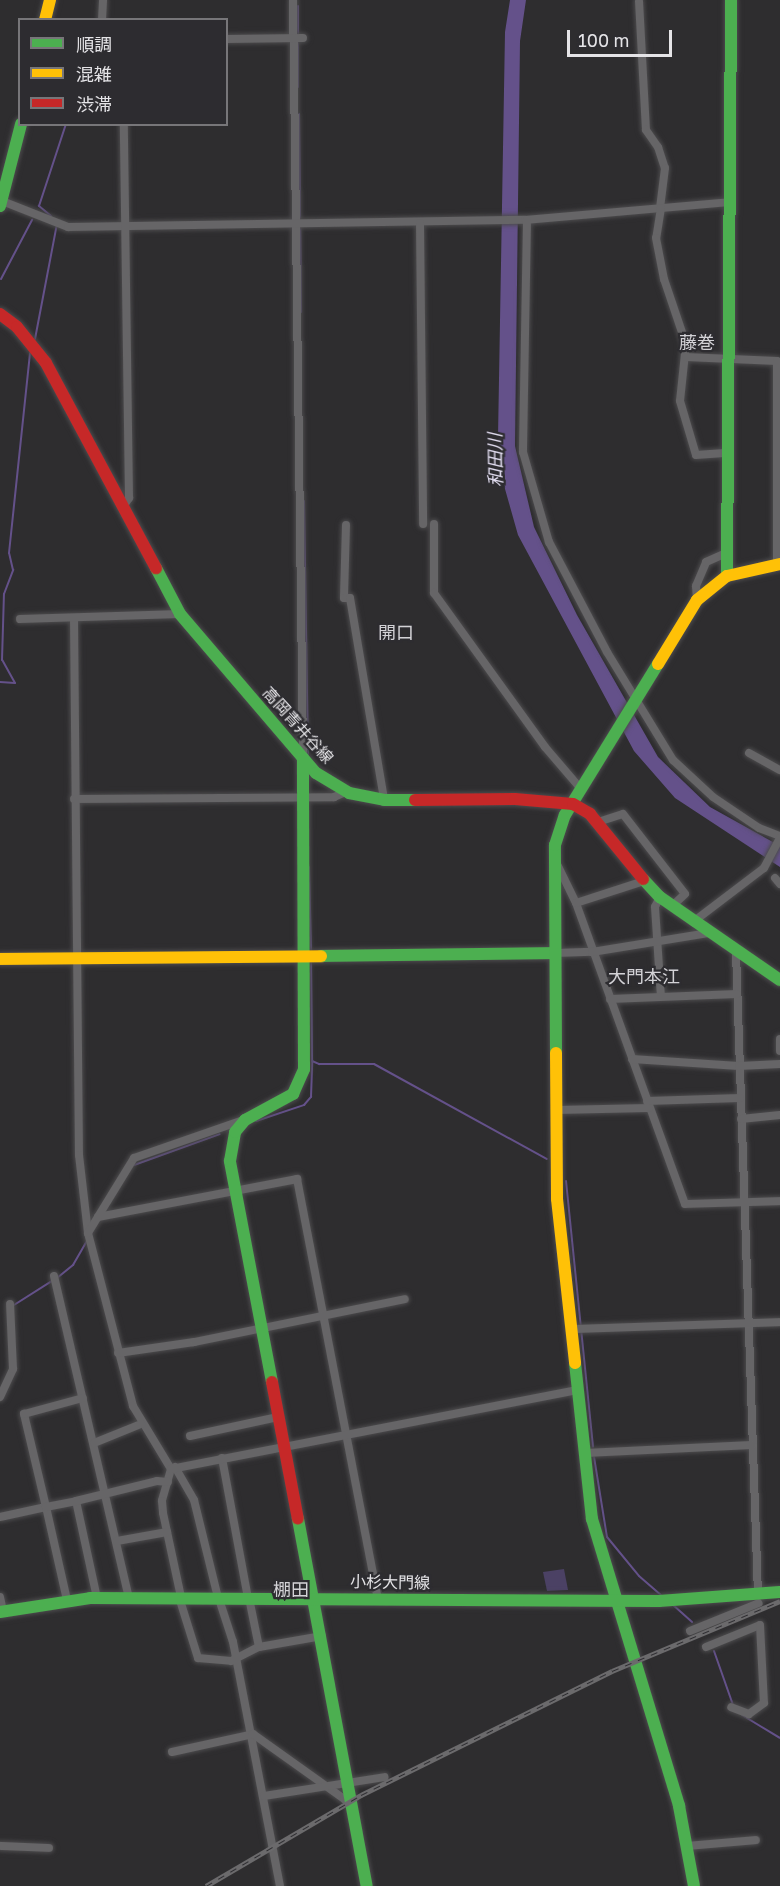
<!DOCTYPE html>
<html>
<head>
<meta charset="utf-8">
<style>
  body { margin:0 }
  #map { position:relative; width:780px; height:1886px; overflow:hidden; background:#2e2d2f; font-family:"Golos Text","Noto Sans JP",sans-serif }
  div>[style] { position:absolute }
  .green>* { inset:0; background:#4b4164 }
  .water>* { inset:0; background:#64518a }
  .stream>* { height:2px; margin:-1px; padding:0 1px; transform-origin:1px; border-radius:1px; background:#64518a }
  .roads { filter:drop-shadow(0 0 2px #4c4b4d) drop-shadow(0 0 2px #4c4b4d) }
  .street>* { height:8px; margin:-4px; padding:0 4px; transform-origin:4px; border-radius:4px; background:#666567 }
  .fast>* { height:12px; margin:-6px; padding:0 6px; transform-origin:6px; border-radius:6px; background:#4caf50 }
  .slow>* { height:12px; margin:-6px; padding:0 6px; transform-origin:6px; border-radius:6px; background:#ffc107 }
  .jam>* { height:12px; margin:-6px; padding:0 6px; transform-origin:6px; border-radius:6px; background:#c62828 }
  .rail>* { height:4.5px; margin-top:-2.25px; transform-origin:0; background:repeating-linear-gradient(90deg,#2d2c30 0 7px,#6b6a6c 0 14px); box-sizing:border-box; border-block:2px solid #6b6a6c }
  span { translate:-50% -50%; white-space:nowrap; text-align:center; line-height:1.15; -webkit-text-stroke:4.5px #2d2c30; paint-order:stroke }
  .street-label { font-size:16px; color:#e5e4e7 }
  .neighbourhood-label { font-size:18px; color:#d3d2d6 }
  .water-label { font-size:18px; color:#e2ddf0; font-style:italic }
  .legend { position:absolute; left:18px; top:18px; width:210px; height:108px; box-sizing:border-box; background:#2d2c30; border:2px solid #777679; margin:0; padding:8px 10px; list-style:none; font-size:18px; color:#e5e4e7 }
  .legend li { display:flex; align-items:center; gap:12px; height:30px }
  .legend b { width:30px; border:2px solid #777679 }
  .scale { position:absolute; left:567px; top:30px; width:105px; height:27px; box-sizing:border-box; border:3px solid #e5e4e7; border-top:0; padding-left:8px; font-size:18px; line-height:21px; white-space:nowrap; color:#e5e4e7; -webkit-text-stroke:4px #2d2c30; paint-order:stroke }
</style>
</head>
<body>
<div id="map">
  <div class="green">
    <div style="clip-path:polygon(564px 1569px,568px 1590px,547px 1591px,543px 1572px)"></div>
  </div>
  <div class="water">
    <div style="clip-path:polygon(510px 0,526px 0,520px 41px,515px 446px,534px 527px,577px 615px,658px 757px,710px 807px,780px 846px,780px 867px,675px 798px,634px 751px,518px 535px,505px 489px,498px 437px,505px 32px)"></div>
  </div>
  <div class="stream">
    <div style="left:298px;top:6px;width:30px;rotate:90deg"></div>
    <div style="left:298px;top:87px;width:45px;rotate:-90deg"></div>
    <div style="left:299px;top:114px;width:198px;rotate:89.4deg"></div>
    <div style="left:51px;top:216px;width:16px;rotate:-140deg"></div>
    <div style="left:39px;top:206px;width:86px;rotate:-71.8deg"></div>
    <div style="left:1px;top:279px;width:67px;rotate:-62.3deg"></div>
    <div style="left:35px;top:339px;width:117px;rotate:-79.2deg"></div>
    <div style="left:304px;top:501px;width:255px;rotate:89.1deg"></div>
    <div style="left:0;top:682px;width:15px;rotate:4deg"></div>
    <div style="left:15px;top:683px;width:26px;rotate:-119deg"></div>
    <div style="left:2px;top:660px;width:66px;rotate:-88.3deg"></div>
    <div style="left:4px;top:594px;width:26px;rotate:-69deg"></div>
    <div style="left:13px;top:570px;width:17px;rotate:-103deg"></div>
    <div style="left:9px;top:553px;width:201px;rotate:-84deg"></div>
    <div style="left:309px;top:867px;width:84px;rotate:88.6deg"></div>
    <div style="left:311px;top:960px;width:101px;rotate:89.4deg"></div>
    <div style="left:312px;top:1061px;width:8px;rotate:23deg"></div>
    <div style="left:319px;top:1064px;width:55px"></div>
    <div style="left:374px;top:1064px;width:197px;rotate:28.8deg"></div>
    <div style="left:256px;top:1121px;width:51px;rotate:-18.4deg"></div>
    <div style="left:304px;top:1105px;width:11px;rotate:-49deg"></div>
    <div style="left:311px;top:1097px;width:36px;rotate:-88deg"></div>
    <div style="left:134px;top:1165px;width:91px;rotate:-19.8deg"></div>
    <div style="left:566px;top:1181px;width:267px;rotate:84.2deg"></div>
    <div style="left:57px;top:1278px;width:21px;rotate:-39deg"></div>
    <div style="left:73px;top:1265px;width:28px;rotate:-60deg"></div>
    <div style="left:14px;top:1305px;width:45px;rotate:-32.3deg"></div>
    <div style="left:594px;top:1457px;width:81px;rotate:80.8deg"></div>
    <div style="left:607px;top:1537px;width:50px;rotate:50.6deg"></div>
    <div style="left:639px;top:1576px;width:29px;rotate:41deg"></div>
    <div style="left:672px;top:1604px;width:27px;rotate:42deg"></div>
    <div style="left:714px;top:1651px;width:57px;rotate:70.6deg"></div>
    <div style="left:742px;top:1715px;width:44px;rotate:31.2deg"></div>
  </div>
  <div class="roads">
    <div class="street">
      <div style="left:293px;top:0;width:758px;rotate:89.24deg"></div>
      <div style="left:639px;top:1px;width:129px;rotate:86.9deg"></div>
      <div style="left:646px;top:130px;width:21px;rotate:55deg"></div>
      <div style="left:658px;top:147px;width:22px;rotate:72deg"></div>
      <div style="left:665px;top:168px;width:40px;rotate:97.1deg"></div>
      <div style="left:102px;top:20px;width:20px;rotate:-87deg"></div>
      <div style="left:226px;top:39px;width:77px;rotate:-0.7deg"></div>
      <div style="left:2px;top:201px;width:71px;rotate:21.5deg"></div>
      <div style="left:68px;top:227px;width:457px;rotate:-0.9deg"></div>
      <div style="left:525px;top:220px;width:205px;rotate:-5deg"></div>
      <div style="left:661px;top:208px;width:30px;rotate:99deg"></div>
      <div style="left:656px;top:238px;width:42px;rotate:79deg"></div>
      <div style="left:664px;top:279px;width:69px;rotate:71.3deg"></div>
      <div style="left:686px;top:344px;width:57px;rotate:96deg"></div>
      <div style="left:680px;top:401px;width:56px;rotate:73.5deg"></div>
      <div style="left:696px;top:455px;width:32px;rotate:-4deg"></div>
      <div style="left:527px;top:220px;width:232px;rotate:91deg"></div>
      <div style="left:523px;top:452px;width:94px;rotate:73.9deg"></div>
      <div style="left:549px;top:542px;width:124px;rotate:62.2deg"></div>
      <div style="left:607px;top:652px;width:127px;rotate:58.6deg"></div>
      <div style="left:673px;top:760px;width:54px;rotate:42.8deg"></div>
      <div style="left:713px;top:797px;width:55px;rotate:34deg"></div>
      <div style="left:759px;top:828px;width:22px;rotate:21deg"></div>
      <div style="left:420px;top:223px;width:301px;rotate:89.4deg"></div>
      <div style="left:686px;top:357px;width:91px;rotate:2.5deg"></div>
      <div style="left:777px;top:361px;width:200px;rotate:90deg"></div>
      <div style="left:123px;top:507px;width:11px;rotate:-56deg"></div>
      <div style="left:129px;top:498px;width:374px;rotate:-90.8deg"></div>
      <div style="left:434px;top:524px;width:69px;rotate:90deg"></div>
      <div style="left:434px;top:593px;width:190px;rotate:54.2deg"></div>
      <div style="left:545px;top:747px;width:55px;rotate:49.4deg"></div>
      <div style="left:346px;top:525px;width:73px;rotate:91.6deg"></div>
      <div style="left:344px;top:598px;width:6px"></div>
      <div style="left:350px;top:598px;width:205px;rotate:80.4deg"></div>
      <div style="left:697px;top:600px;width:14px;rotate:-94deg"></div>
      <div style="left:696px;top:586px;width:26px;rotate:-67deg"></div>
      <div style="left:706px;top:562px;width:24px;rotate:-24deg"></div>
      <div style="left:74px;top:618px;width:537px;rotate:89.47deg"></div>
      <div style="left:79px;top:1155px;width:79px;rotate:83.4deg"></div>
      <div style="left:88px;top:1233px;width:179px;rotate:75.4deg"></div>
      <div style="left:133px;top:1406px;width:74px;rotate:58.9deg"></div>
      <div style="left:171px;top:1469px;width:33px;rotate:106deg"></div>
      <div style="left:162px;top:1501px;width:12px;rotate:85deg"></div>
      <div style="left:163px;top:1513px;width:86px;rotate:77.9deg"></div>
      <div style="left:20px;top:619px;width:160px;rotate:-1.8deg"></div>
      <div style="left:749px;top:753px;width:35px;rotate:29deg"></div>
      <div style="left:74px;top:799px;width:260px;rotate:-0.4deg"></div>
      <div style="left:334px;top:797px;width:13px;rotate:-23deg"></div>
      <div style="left:598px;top:822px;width:26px;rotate:-18deg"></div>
      <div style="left:623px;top:814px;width:101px;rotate:52.2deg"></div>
      <div style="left:685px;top:894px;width:18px;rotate:137deg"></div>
      <div style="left:557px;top:864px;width:43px;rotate:64deg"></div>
      <div style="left:576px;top:903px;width:320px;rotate:70.1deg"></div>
      <div style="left:685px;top:1204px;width:95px;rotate:-1.8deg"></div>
      <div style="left:775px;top:878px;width:8px;rotate:50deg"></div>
      <div style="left:660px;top:897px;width:11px;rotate:117deg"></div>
      <div style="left:655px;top:907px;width:90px;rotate:86.2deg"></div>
      <div style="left:576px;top:903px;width:71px;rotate:-17.9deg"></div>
      <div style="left:693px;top:922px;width:89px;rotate:-37.3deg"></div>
      <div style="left:764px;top:868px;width:34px;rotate:-62deg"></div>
      <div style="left:736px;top:952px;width:642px;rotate:88.04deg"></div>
      <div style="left:555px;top:953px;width:37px;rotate:-2deg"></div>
      <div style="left:592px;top:952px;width:118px;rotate:-9.3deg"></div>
      <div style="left:610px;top:999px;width:127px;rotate:-2.3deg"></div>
      <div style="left:780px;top:1039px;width:12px;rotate:90deg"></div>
      <div style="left:632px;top:1059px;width:107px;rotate:3.7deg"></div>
      <div style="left:739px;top:1066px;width:41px;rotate:-2.8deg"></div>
      <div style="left:647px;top:1101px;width:93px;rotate:-1.8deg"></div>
      <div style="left:556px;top:1110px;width:93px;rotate:-1.2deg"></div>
      <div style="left:741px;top:1119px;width:39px;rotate:-6deg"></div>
      <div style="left:98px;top:1217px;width:203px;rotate:-10.8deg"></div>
      <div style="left:297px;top:1179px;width:428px;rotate:79.1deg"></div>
      <div style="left:88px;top:1233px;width:88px;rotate:-58.5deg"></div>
      <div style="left:134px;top:1158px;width:115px;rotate:-19.2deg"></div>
      <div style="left:54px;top:1276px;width:331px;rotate:76.9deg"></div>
      <div style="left:571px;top:1329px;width:209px;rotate:-1.9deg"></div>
      <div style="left:118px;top:1353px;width:77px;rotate:-8.2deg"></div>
      <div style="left:194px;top:1342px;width:215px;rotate:-11.5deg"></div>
      <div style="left:0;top:1397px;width:31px;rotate:-65deg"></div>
      <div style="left:13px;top:1369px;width:65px;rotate:-92.6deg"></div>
      <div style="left:190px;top:1436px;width:90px;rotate:-12.2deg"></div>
      <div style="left:94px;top:1443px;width:51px;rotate:-22deg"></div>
      <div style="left:584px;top:1453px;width:169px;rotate:-2.7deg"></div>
      <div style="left:222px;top:1458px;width:142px;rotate:79.5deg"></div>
      <div style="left:175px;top:1467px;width:38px;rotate:60deg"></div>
      <div style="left:194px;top:1500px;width:101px;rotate:76.2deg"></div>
      <div style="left:171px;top:1469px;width:414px;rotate:-11deg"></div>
      <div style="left:0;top:1517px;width:47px;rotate:-12.3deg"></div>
      <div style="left:46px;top:1507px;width:96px;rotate:-103.3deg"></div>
      <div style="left:24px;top:1414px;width:61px;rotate:-15.2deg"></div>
      <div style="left:117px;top:1541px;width:51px;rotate:-10.2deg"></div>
      <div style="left:0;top:1597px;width:14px;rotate:78deg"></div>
      <div style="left:179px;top:1597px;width:64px;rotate:72.7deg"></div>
      <div style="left:198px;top:1658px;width:33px;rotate:5deg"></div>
      <div style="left:231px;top:1661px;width:31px;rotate:-27deg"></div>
      <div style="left:259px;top:1647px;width:64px;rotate:-9.9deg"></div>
      <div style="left:97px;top:1598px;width:99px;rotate:-102.2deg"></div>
      <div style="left:76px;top:1501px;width:83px;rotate:-13.9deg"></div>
      <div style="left:157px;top:1481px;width:11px;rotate:5deg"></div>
      <div style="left:249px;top:1598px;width:50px;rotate:78.5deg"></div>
      <div style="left:219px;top:1599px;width:45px;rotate:72deg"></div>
      <div style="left:233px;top:1642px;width:248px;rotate:79.1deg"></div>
      <div style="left:67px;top:1600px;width:95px;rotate:-102.7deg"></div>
      <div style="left:46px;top:1507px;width:31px;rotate:-11deg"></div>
      <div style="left:690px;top:1631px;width:74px;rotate:-22.1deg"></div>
      <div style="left:706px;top:1647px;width:58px;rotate:-22.2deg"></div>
      <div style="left:760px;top:1625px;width:78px;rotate:87.1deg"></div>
      <div style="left:764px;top:1703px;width:19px;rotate:144deg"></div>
      <div style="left:749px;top:1714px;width:19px;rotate:-159deg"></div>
      <div style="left:172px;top:1752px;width:83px;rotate:-12.5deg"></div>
      <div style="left:253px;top:1734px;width:112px;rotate:35.5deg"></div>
      <div style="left:344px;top:1799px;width:7px;rotate:-27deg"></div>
      <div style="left:264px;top:1796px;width:122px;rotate:-8.9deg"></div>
      <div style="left:0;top:1846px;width:49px;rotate:2.3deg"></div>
      <div style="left:688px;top:1846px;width:68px;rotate:-5deg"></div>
    </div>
    <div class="fast">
      <div style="left:0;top:206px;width:85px;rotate:-75.6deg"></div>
      <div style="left:156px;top:568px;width:52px;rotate:62.4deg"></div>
      <div style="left:180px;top:614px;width:209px;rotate:49.5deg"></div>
      <div style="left:316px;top:773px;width:39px;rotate:31deg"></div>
      <div style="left:349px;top:793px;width:36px;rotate:11deg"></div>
      <div style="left:384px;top:800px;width:31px"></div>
      <div style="left:727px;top:576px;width:576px;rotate:-89.6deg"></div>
      <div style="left:643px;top:879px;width:25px;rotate:47deg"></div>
      <div style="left:660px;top:897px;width:146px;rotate:34.7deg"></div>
      <div style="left:321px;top:956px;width:234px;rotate:-0.7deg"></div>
      <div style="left:556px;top:1053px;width:208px;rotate:-90.3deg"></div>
      <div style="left:555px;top:845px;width:32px;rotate:-72deg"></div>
      <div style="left:565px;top:815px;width:177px;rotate:-58.4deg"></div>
      <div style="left:575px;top:1363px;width:157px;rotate:83.8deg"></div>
      <div style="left:592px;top:1519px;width:300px;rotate:73.1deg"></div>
      <div style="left:679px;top:1806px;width:81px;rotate:79.4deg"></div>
      <div style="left:272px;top:1382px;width:225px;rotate:-100.8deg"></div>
      <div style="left:230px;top:1161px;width:29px;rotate:-80deg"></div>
      <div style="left:235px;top:1132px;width:16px;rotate:-50deg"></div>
      <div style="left:245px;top:1120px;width:55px;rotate:-28.4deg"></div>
      <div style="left:293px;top:1094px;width:27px;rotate:-66deg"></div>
      <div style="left:304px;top:1069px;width:311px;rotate:-90.2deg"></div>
      <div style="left:298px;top:1519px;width:373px;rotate:79.4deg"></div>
      <div style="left:0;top:1612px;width:91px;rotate:-8.8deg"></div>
      <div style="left:90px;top:1598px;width:569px;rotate:0.3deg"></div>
      <div style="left:659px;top:1601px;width:121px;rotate:-4.3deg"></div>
    </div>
    <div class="slow">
      <div style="left:45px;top:20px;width:21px;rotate:-76deg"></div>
      <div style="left:658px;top:664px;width:75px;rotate:-58.6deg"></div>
      <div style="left:697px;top:600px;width:38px;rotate:-39deg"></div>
      <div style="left:727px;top:576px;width:54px;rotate:-12.8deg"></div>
      <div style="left:0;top:959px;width:321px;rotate:-0.5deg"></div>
      <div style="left:556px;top:1053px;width:146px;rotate:89.6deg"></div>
      <div style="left:557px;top:1199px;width:165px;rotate:83.7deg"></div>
    </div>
    <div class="jam">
      <div style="left:0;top:314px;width:21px;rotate:37deg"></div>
      <div style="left:17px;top:327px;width:46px;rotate:51.1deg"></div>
      <div style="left:46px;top:363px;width:233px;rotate:61.8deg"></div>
      <div style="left:415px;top:800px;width:100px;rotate:-0.6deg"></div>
      <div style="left:515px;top:799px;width:58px;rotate:4.9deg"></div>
      <div style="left:573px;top:804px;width:20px;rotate:30deg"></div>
      <div style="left:590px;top:814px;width:84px;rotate:50.8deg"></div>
      <div style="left:272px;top:1382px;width:139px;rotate:79.3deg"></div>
    </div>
  </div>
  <div class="rail">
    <div style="left:206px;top:1886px;width:180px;rotate:-30.4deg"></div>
    <div style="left:361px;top:1795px;width:280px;rotate:-26.3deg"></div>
    <div style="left:612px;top:1671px;width:182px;rotate:-22.6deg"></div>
  </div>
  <div class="street-label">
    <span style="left:298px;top:725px;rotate:48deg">高岡青井谷線</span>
    <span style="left:390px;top:1582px;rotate:1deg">小杉大門線</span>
  </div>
  <div class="neighbourhood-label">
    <span style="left:697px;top:342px">藤巻</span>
    <span style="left:396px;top:632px">開口</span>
    <span style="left:644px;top:976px">大門本江</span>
    <span style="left:291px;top:1589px">棚田</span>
  </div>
  <div class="water-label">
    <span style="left:495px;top:460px;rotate:-91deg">和田川</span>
  </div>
  <ul class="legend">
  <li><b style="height:8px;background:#4caf50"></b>順調</li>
  <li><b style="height:8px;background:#ffc107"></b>混雑</li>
  <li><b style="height:8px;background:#c62828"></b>渋滞</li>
  </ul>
  <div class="scale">100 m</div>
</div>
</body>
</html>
